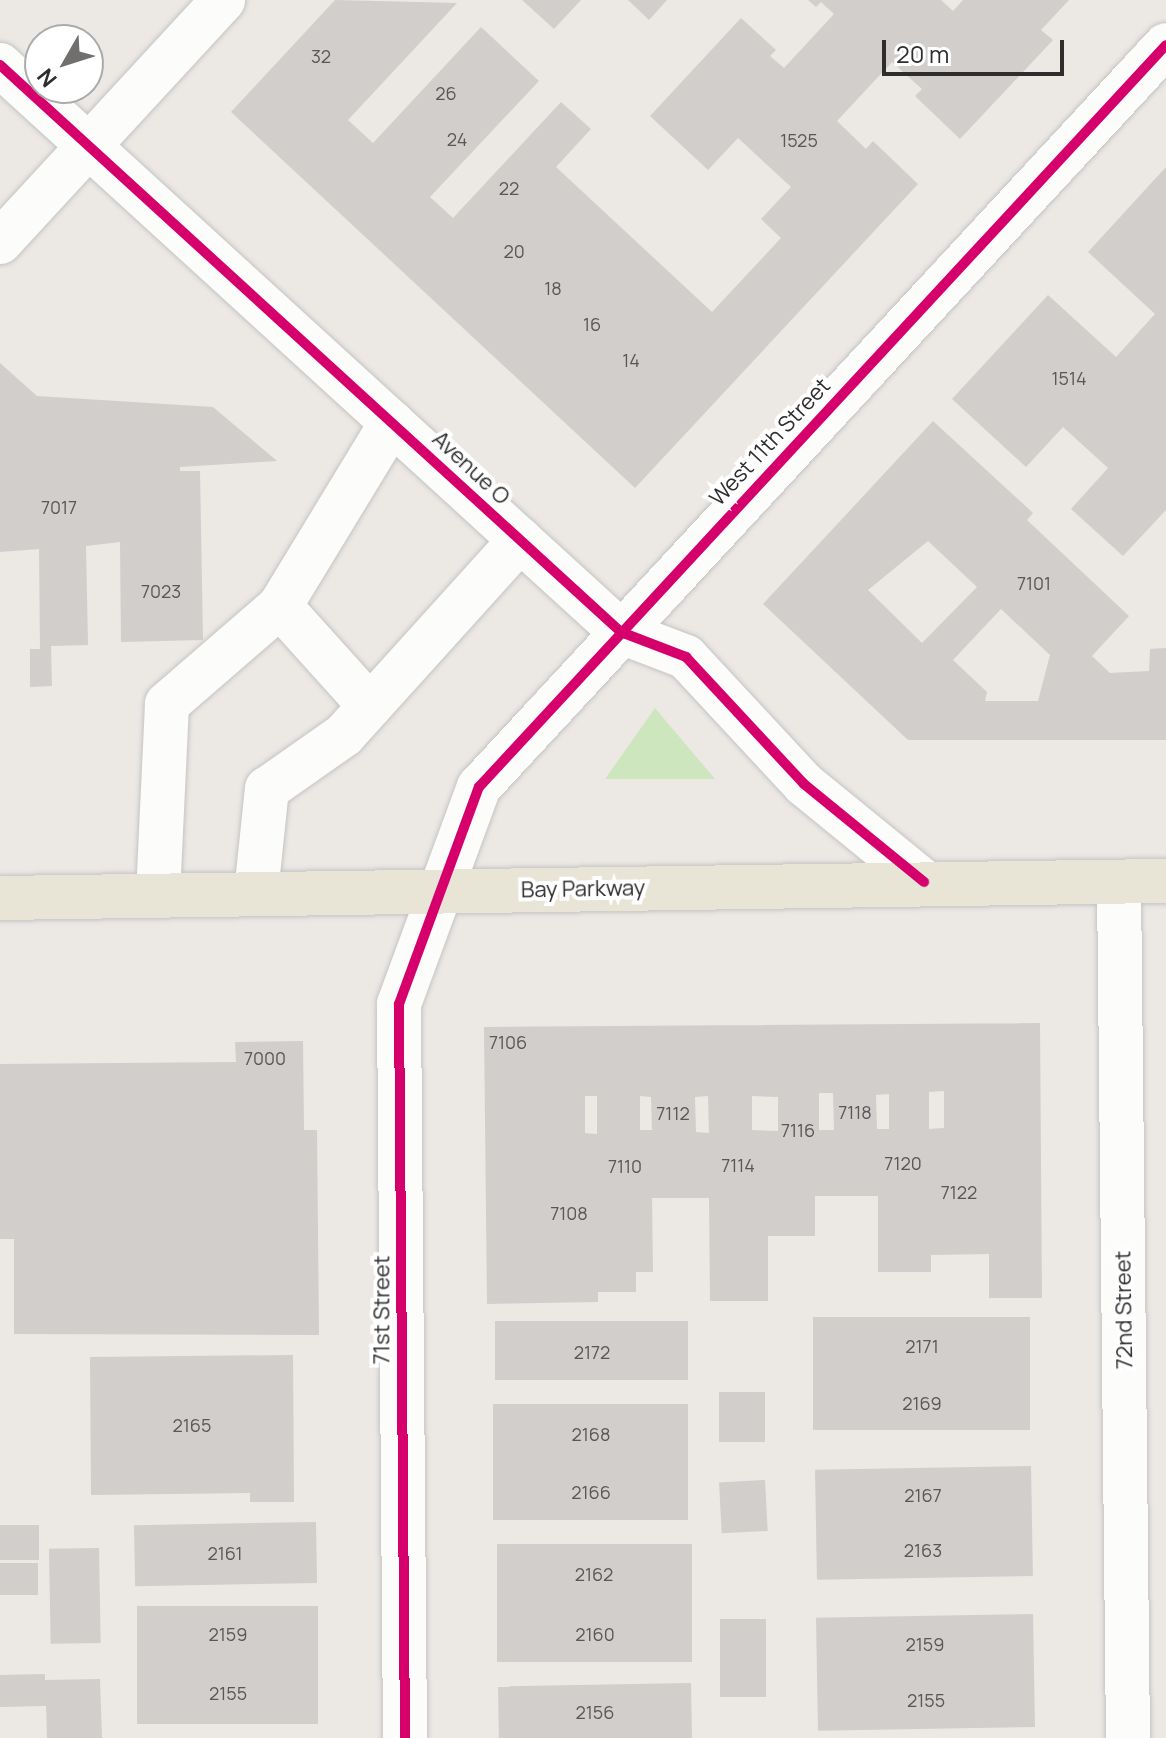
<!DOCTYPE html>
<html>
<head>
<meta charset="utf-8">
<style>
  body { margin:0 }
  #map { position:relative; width:1166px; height:1738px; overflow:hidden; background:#ece8e4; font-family:Manrope,sans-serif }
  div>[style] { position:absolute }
  .green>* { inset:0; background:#cee6be }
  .building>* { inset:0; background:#d1cecb; transform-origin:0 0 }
  .roads { filter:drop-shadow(0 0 2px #c5c4c5) drop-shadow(0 0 2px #c5c4c5) }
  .minor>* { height:44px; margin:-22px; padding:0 22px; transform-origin:22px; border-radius:22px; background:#fcfcfb }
  .major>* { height:44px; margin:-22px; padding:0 22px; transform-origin:22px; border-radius:22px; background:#e8e4d6 }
  .cycleway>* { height:10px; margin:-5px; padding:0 5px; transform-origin:5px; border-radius:5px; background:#d6006c }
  span { translate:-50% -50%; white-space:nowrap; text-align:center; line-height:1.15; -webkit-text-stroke:8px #fff; paint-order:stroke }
  .number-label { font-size:18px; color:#585857 }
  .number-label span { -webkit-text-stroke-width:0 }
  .street-label { font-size:22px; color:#2e2e2e }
  .north { position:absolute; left:24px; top:24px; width:80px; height:80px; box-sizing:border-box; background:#fff; border:2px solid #ababab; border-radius:50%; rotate:231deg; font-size:22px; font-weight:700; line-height:32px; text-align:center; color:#2e2e2e }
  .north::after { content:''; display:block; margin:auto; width:28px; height:36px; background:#706f6e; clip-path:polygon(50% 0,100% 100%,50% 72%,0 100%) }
  .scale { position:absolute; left:882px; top:40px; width:182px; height:36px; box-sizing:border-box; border:4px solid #2e2e2e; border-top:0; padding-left:10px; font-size:24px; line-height:28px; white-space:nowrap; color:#2e2e2e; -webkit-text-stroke:6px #fff; paint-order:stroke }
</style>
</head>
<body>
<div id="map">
  <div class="green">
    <div style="clip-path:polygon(655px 708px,715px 779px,605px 779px)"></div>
  </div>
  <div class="building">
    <div style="clip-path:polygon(335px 0,457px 3px,348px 120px,373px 143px,481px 27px,539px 81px,430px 197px,453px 218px,561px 102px,591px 129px,556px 167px,712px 312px,781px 238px,761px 219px,791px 187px,738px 138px,708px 170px,650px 116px,741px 18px,776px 50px,770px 56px,784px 68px,834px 14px,821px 2px,816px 7px,808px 0,941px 0,953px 11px,963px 0,1069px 0,1041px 30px,1053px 40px,960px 139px,915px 96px,922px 89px,892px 62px,837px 121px,866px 149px,873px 141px,918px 184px,635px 488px,231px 112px)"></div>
    <div style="clip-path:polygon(522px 0,581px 0,554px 29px)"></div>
    <div style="clip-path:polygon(628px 0,667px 0,649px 20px)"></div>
    <div style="clip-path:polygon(1166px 167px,1166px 510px,1123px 556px,1071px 509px,1108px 468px,1063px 427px,1026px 467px,952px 399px,1048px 295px,1116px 357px,1155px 314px,1088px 252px)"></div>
    <div style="clip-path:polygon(0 363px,37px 396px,213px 407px,277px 461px,180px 467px,180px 471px,200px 471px,203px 640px,121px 642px,120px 542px,86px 546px,88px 645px,51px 646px,52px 686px,30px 687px,30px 649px,40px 649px,39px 549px,0 552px)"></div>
    <div style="clip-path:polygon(evenodd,933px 421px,1033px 513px,1027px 520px,1129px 616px,1092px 656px,1110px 673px,1149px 671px,1150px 649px,1166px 648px,1166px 740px,908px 740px,763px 604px,933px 421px,928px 541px,977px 587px,922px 643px,868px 590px,928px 541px,933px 421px,1001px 609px,1050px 655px,1038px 701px,985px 701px,987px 692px,953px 660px,1001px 609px)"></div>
    <div style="clip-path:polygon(evenodd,1040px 1023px,1042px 1298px,989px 1298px,989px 1254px,931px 1255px,931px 1272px,878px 1272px,878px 1196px,815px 1196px,815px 1236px,768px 1236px,768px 1301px,710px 1301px,709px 1198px,652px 1198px,653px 1272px,636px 1272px,636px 1292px,598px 1292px,598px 1302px,487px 1304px,484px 1027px,1040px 1023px,944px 1091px,944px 1128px,929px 1129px,929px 1092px,944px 1091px,1040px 1023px,819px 1093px,833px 1093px,834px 1130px,819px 1130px,819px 1093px,1040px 1023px,889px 1094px,889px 1129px,877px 1129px,876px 1095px,889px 1094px,1040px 1023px,585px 1096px,597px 1096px,597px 1134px,585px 1133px,585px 1096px,1040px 1023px,640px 1096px,651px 1097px,652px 1130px,640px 1130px,640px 1096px,1040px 1023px,708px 1096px,709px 1133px,696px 1132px,695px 1097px,708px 1096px,1040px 1023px,752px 1096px,778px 1097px,778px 1131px,752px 1130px,752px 1096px)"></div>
    <div style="clip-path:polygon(303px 1041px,304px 1130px,317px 1130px,319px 1335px,14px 1334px,14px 1239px,0 1239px,0 1064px,236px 1062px,235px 1042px)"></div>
    <div style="left:1030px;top:1317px;width:113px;height:217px;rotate:90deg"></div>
    <div style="left:688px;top:1321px;width:59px;height:193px;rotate:90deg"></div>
    <div style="clip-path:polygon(293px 1355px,294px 1502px,250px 1502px,250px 1493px,91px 1495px,90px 1357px)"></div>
    <div style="left:719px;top:1392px;width:46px;height:50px"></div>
    <div style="left:688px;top:1404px;width:116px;height:195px;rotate:90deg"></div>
    <div style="left:1031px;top:1466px;width:110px;height:216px;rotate:89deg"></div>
    <div style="left:765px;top:1480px;width:51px;height:46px;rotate:87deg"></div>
    <div style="left:316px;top:1522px;width:61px;height:182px;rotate:89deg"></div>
    <div style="left:0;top:1525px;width:39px;height:35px"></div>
    <div style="left:497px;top:1544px;width:195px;height:118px"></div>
    <div style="left:99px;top:1548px;width:95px;height:50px;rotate:89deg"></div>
    <div style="left:0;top:1563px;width:38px;height:32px"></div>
    <div style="left:137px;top:1606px;width:181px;height:118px"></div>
    <div style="left:1033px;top:1614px;width:113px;height:217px;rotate:89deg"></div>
    <div style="left:720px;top:1619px;width:46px;height:78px"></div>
    <div style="clip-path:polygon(45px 1674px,45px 1680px,100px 1679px,102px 1738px,47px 1738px,46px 1706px,0 1707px,0 1675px)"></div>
    <div style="left:691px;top:1683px;width:55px;height:193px;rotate:89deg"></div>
  </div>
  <div class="roads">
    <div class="minor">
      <div style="left:0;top:65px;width:841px;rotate:42.4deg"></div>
      <div style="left:621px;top:632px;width:70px;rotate:21deg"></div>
      <div style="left:686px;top:657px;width:173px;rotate:47.1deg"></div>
      <div style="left:804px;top:784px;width:155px;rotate:39.2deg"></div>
      <div style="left:0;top:242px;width:329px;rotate:-47.3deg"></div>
      <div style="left:370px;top:706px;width:135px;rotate:-132deg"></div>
      <div style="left:280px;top:606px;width:215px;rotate:-58.7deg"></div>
      <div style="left:1119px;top:882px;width:856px;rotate:89.4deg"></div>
      <div style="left:256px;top:893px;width:105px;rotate:-84deg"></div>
      <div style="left:267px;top:789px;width:94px;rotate:-35deg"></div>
      <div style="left:344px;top:735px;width:263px;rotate:-47.9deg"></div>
      <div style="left:158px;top:895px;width:191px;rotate:-87.3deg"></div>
      <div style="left:167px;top:704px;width:150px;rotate:-40.9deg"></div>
      <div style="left:405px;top:1738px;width:734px;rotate:-90.47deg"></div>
      <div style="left:399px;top:1004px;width:231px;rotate:-69.8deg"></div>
      <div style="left:479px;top:787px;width:1011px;rotate:-47.2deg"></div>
    </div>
    <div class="major">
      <div style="left:0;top:898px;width:1166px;rotate:-0.84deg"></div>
    </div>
  </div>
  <div class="cycleway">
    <div style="left:0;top:65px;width:841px;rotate:42.4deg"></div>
    <div style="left:621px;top:632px;width:70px;rotate:21deg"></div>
    <div style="left:686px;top:657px;width:173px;rotate:47.1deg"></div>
    <div style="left:804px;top:784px;width:155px;rotate:39.2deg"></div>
    <div style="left:405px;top:1738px;width:734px;rotate:-90.47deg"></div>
    <div style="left:399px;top:1004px;width:231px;rotate:-69.8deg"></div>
    <div style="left:479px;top:787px;width:1011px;rotate:-47.2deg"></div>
  </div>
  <div class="number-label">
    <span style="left:321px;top:56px">32</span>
    <span style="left:446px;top:93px">26</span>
    <span style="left:457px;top:139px">24</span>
    <span style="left:799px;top:140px">1525</span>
    <span style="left:509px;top:188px">22</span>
    <span style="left:514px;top:251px">20</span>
    <span style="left:553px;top:288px">18</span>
    <span style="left:592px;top:324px">16</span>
    <span style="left:631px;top:360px">14</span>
    <span style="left:1069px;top:378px">1514</span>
    <span style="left:59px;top:507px">7017</span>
    <span style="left:1034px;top:583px">7101</span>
    <span style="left:161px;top:591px">7023</span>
    <span style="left:508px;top:1042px">7106</span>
    <span style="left:265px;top:1058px">7000</span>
    <span style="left:855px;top:1112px">7118</span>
    <span style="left:673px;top:1113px">7112</span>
    <span style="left:798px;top:1130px">7116</span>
    <span style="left:903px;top:1163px">7120</span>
    <span style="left:738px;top:1165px">7114</span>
    <span style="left:625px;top:1166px">7110</span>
    <span style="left:959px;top:1192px">7122</span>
    <span style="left:569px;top:1213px">7108</span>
    <span style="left:922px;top:1346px">2171</span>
    <span style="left:592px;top:1352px">2172</span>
    <span style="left:922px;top:1403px">2169</span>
    <span style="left:192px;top:1425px">2165</span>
    <span style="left:591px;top:1434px">2168</span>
    <span style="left:591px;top:1492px">2166</span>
    <span style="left:923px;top:1495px">2167</span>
    <span style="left:923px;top:1550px">2163</span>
    <span style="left:225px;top:1553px">2161</span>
    <span style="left:594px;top:1574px">2162</span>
    <span style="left:228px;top:1634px">2159</span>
    <span style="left:595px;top:1634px">2160</span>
    <span style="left:925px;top:1644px">2159</span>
    <span style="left:228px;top:1693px">2155</span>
    <span style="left:926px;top:1700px">2155</span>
    <span style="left:595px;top:1712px">2156</span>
  </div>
  <div class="street-label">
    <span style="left:770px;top:442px;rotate:-47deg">West 11th Street</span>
    <span style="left:471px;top:468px;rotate:43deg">Avenue O</span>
    <span style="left:583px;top:889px;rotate:-1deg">Bay Parkway</span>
    <span style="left:382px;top:1310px;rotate:-90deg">71st Street</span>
    <span style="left:1124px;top:1310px;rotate:-91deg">72nd Street</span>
  </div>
  <div class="north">N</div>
  <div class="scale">20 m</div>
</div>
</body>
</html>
